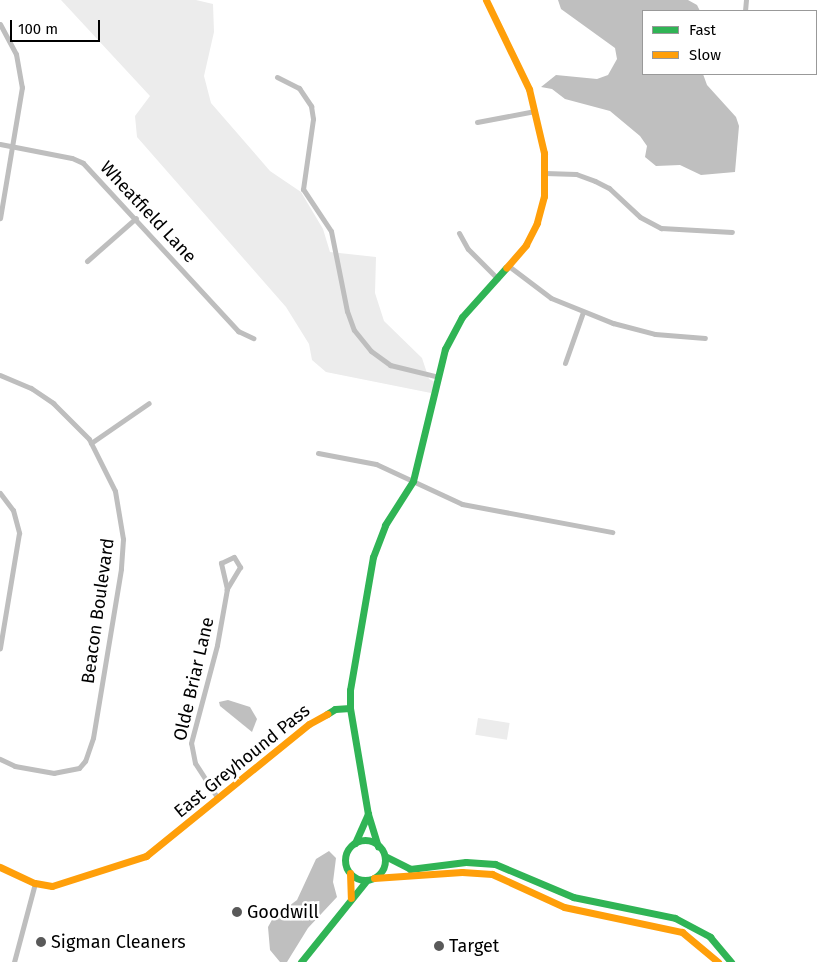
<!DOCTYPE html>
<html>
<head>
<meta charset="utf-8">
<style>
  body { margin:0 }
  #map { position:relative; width:827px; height:962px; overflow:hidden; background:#fff; font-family:"Fira Sans",sans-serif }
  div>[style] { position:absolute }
  .green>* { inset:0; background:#ececec; transform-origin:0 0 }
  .water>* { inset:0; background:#bfbfbf }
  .street>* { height:5px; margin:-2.5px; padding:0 2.5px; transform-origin:2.5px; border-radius:2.5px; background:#bebebe }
  .fast>* { height:7px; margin:-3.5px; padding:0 3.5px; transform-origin:3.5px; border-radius:3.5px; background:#30b455 }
  .fast>.ring { margin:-3.5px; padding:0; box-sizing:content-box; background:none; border:7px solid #30b455; border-radius:50% }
  .slow>* { height:7px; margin:-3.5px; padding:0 3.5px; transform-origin:3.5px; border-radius:3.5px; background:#ff9f0a }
  .dots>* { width:14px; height:14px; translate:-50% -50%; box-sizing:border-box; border:2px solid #fff; border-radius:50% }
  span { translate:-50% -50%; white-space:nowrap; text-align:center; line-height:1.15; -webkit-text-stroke:5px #fff; paint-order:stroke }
  .street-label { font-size:18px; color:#000 }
  .poi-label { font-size:18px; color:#000 }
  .left { translate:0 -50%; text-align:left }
  .legend { position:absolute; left:642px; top:10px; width:175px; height:65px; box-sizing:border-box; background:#fff; border:1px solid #999; margin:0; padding:6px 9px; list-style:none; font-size:15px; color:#000 }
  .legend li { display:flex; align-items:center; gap:10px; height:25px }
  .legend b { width:25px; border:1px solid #999 }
  .scale { position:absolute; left:10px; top:20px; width:90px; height:22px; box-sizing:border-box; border:2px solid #000; border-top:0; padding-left:6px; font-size:15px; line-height:18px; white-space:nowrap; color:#000; -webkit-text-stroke:4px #fff; paint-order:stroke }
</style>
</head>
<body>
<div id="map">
  <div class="green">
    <div style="clip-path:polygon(61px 0,196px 0,213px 4px,214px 32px,204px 76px,211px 103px,270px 171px,301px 192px,323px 229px,330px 252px,376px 257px,375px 293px,384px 321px,422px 358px,429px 379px,435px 382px,431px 393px,326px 372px,312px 360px,309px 344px,286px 307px,137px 137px,135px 116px,150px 96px)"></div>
    <div style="left:478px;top:718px;width:32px;height:17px;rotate:9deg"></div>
  </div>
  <div class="water">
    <div style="clip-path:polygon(558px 0,688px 0,697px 5px,700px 11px,643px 11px,643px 74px,703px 74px,707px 85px,736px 117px,739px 126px,735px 172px,701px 175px,680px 165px,656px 166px,645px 157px,647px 146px,640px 136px,610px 111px,565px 99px,552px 89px,541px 87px,556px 75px,597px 79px,608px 75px,617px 59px,615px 48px,561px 9px)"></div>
    <div style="clip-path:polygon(228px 700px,250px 707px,257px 719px,252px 732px,220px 706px,219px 702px)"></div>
    <div style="clip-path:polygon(329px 851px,336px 858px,333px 882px,337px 897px,308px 928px,287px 962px,280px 962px,270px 950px,268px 927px,273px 918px,297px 900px,316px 859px)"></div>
  </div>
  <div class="street">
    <div style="left:745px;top:11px;width:11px;rotate:-85deg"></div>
    <div style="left:0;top:24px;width:34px;rotate:62deg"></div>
    <div style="left:16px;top:54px;width:34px;rotate:80deg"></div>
    <div style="left:22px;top:87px;width:133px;rotate:99.5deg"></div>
    <div style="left:277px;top:77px;width:25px;rotate:27deg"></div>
    <div style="left:299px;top:88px;width:22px;rotate:56deg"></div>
    <div style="left:311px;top:106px;width:13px;rotate:81deg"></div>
    <div style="left:313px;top:119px;width:71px;rotate:98.1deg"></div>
    <div style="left:303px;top:189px;width:50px;rotate:56.3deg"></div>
    <div style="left:331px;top:231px;width:82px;rotate:78.7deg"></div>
    <div style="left:347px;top:311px;width:20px;rotate:70deg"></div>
    <div style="left:354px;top:330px;width:27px;rotate:51deg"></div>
    <div style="left:371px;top:351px;width:24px;rotate:36deg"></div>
    <div style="left:390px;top:365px;width:50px;rotate:13.8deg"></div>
    <div style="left:477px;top:122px;width:59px;rotate:-10.7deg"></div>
    <div style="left:0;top:144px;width:73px;rotate:11deg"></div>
    <div style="left:72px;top:158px;width:12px;rotate:24deg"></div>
    <div style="left:83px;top:163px;width:229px;rotate:47.3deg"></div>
    <div style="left:238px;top:331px;width:17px;rotate:25deg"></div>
    <div style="left:545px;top:173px;width:31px;rotate:2deg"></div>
    <div style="left:576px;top:174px;width:20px;rotate:20deg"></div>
    <div style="left:595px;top:181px;width:16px;rotate:27deg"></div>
    <div style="left:609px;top:188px;width:42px;rotate:43.1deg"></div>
    <div style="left:640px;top:217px;width:24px;rotate:28deg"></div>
    <div style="left:661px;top:228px;width:71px;rotate:3.2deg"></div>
    <div style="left:459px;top:233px;width:18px;rotate:61deg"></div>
    <div style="left:468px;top:249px;width:42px;rotate:45deg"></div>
    <div style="left:87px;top:261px;width:65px;rotate:-41.3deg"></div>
    <div style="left:510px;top:267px;width:51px;rotate:37.1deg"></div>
    <div style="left:551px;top:298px;width:67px;rotate:22deg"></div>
    <div style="left:613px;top:323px;width:43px;rotate:14.7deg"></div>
    <div style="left:655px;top:334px;width:50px;rotate:4.6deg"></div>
    <div style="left:565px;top:363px;width:54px;rotate:-70.6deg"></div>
    <div style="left:0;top:375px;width:34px;rotate:23deg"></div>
    <div style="left:31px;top:388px;width:27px;rotate:34deg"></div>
    <div style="left:53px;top:403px;width:51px;rotate:45deg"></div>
    <div style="left:89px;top:439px;width:58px;rotate:63.4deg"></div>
    <div style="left:115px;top:491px;width:49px;rotate:80.5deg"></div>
    <div style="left:123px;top:539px;width:30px;rotate:94deg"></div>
    <div style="left:121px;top:569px;width:171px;rotate:99.4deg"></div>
    <div style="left:93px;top:738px;width:24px;rotate:109deg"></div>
    <div style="left:85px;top:761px;width:9px;rotate:131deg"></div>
    <div style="left:79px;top:768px;width:25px;rotate:169deg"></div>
    <div style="left:54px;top:773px;width:40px;rotate:-170deg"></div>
    <div style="left:15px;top:766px;width:17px;rotate:-155deg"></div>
    <div style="left:91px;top:443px;width:70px;rotate:-34.6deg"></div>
    <div style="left:318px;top:453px;width:59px;rotate:10.7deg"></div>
    <div style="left:376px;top:464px;width:95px;rotate:24.9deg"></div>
    <div style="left:462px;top:504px;width:153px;rotate:10.6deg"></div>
    <div style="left:0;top:493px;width:21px;rotate:53deg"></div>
    <div style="left:13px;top:510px;width:24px;rotate:75deg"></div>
    <div style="left:19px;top:533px;width:117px;rotate:99.4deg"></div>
    <div style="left:217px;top:797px;width:40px;rotate:-122.9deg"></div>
    <div style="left:195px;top:763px;width:20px;rotate:-101deg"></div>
    <div style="left:191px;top:743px;width:101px;rotate:-75.1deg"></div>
    <div style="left:217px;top:645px;width:57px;rotate:-79.9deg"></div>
    <div style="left:227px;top:589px;width:27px;rotate:-103deg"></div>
    <div style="left:221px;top:563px;width:14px;rotate:-25deg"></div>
    <div style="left:234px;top:557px;width:12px;rotate:59deg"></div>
    <div style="left:240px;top:567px;width:26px;rotate:121deg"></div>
    <div style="left:14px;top:962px;width:82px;rotate:-75.1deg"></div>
  </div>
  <div class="fast">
    <div style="left:350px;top:708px;width:108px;rotate:80.4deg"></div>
    <div style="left:368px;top:814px;width:34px;rotate:73deg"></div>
    <div style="left:327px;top:714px;width:9px;rotate:-32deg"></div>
    <div style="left:335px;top:709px;width:15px;rotate:-4deg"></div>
    <div style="left:350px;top:708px;width:18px;rotate:-90deg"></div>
    <div style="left:350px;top:690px;width:135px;rotate:-80.2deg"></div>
    <div style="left:373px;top:557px;width:34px;rotate:-69deg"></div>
    <div style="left:385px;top:525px;width:52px;rotate:-57.5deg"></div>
    <div style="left:413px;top:481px;width:136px;rotate:-76.4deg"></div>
    <div style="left:445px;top:349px;width:36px;rotate:-62deg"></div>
    <div style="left:462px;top:317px;width:66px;rotate:-48.1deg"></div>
    <div class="ring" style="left:345px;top:840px;width:33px;height:33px"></div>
    <div style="left:355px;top:843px;width:32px;rotate:-66deg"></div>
    <div style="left:385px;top:856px;width:28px;rotate:27deg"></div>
    <div style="left:410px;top:869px;width:56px;rotate:-7.1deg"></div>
    <div style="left:466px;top:862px;width:29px;rotate:4deg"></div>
    <div style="left:495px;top:864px;width:85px;rotate:22.9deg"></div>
    <div style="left:573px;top:897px;width:104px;rotate:11.6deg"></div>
    <div style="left:675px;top:918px;width:40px;rotate:28deg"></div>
    <div style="left:710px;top:937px;width:33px;rotate:50deg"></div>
    <div style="left:301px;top:962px;width:105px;rotate:-51.2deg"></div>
  </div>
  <div class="slow">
    <div style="left:486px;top:0;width:99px;rotate:64.2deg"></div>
    <div style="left:529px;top:89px;width:66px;rotate:76.8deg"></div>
    <div style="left:544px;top:153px;width:43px;rotate:90deg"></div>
    <div style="left:544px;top:196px;width:28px;rotate:105deg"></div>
    <div style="left:537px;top:223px;width:25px;rotate:117deg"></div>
    <div style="left:526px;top:245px;width:30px;rotate:131deg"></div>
    <div style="left:0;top:867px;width:38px;rotate:25deg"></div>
    <div style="left:35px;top:883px;width:17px;rotate:10deg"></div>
    <div style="left:52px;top:886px;width:99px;rotate:-17.7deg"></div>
    <div style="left:146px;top:856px;width:210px;rotate:-39deg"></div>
    <div style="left:309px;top:724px;width:21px;rotate:-29deg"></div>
    <div style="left:350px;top:873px;width:25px;rotate:88deg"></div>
    <div style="left:374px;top:878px;width:88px;rotate:-3.9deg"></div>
    <div style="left:462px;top:872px;width:30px;rotate:4deg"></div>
    <div style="left:492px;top:874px;width:79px;rotate:24.6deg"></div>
    <div style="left:564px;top:907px;width:121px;rotate:12deg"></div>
    <div style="left:682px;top:932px;width:47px;rotate:39.8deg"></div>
  </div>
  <div class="dots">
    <div style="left:237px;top:912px;background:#595959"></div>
    <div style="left:41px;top:942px;background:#595959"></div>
    <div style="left:439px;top:946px;background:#595959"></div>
  </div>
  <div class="street-label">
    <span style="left:148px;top:212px;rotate:47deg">Wheatfield Lane</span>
    <span style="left:98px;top:611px;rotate:-82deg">Beacon Boulevard</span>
    <span style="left:194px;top:679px;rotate:-77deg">Olde Briar Lane</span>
    <span style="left:242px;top:761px;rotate:-39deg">East Greyhound Pass</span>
  </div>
  <div class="poi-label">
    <span class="left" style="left:247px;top:912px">Goodwill</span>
    <span class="left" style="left:51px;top:942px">Sigman Cleaners</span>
    <span class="left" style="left:449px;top:946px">Target</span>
  </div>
  <ul class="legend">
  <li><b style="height:6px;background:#30b455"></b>Fast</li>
  <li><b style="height:6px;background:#ff9f0a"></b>Slow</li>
  </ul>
  <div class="scale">100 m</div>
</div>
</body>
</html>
